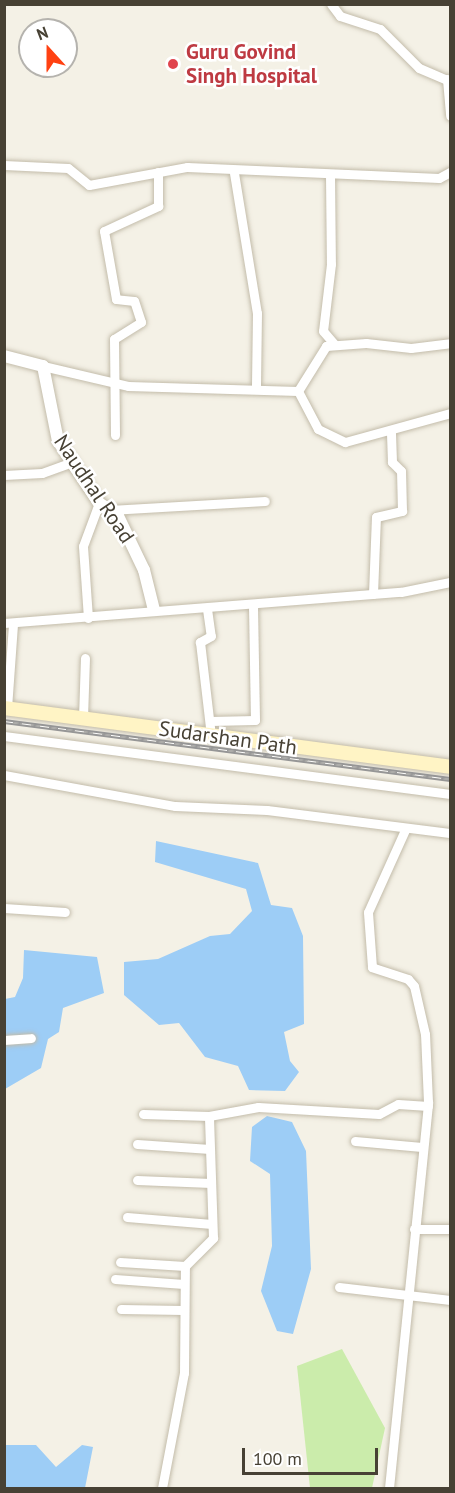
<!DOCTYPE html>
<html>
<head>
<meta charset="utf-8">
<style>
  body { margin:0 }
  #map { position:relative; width:455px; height:1493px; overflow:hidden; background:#f4f1e6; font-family:"PT Sans",sans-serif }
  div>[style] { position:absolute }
  .green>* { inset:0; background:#cbecab }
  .water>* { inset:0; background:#9dcdf6 }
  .roads { filter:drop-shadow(0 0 2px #c3bcaa) drop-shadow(0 0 2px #c3bcaa) }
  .minor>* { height:9px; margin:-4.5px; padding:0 4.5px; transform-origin:4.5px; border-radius:4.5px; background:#fff }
  .tertiary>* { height:12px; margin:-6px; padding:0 6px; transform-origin:6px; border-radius:6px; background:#fff }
  .secondary>* { height:14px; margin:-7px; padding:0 7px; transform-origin:7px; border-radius:7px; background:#fff4c5 }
  .rail>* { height:5px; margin-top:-2.5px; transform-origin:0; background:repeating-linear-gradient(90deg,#fff 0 9px,#969696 0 18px); box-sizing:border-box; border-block:2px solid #969696 }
  .dots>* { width:16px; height:16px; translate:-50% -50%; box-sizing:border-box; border:3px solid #fff; border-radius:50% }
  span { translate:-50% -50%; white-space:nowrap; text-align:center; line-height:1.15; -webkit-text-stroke:5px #fff; paint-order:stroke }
  .health-label { font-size:21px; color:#be3a42; font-weight:700 }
  .left { translate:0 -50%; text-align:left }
  .street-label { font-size:21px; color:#474134 }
  .frame { position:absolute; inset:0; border:6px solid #474134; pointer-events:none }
  .north { position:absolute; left:18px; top:18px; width:60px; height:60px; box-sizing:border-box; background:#fff; border:2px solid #b5b3ae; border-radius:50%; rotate:339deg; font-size:16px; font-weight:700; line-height:24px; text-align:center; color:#474134 }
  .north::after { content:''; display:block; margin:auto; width:21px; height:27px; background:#ff4112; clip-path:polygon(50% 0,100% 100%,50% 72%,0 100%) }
  .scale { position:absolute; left:242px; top:1448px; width:136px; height:27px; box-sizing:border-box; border:3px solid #474134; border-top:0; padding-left:8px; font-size:18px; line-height:21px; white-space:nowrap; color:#474134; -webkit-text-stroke:4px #fff; paint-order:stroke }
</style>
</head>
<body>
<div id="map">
  <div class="green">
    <div style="clip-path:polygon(342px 1349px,385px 1428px,372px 1488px,310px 1488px,297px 1366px)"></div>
  </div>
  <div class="water">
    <div style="clip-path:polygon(156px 841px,258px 863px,271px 905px,292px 908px,303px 936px,304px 1024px,284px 1032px,290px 1061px,299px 1072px,285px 1091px,249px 1090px,238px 1066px,205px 1057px,179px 1023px,159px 1025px,124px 995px,124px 962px,158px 959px,210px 936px,230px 934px,252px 911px,246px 889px,155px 862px)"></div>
    <div style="clip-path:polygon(24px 950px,97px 957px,104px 993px,63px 1008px,59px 1032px,48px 1039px,41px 1068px,5px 1089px,5px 999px,15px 997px,23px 978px)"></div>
    <div style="clip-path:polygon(267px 1116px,292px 1122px,306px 1151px,311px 1269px,293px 1334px,277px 1331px,261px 1291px,272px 1246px,270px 1174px,250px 1161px,252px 1127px)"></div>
    <div style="clip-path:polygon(5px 1445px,36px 1445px,56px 1467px,82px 1445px,93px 1447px,85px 1488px,5px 1488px)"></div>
  </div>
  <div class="roads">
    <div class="minor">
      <div style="left:331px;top:4px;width:15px;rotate:53deg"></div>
      <div style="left:340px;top:16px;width:42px;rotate:18deg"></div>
      <div style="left:380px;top:29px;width:55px;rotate:45deg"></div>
      <div style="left:419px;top:68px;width:34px;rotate:23deg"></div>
      <div style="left:447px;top:79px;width:37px;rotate:85deg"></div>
      <div style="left:4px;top:165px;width:64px;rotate:2.7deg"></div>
      <div style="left:68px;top:168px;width:27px;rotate:39deg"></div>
      <div style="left:89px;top:185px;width:100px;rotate:-10.4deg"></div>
      <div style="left:187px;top:167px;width:252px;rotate:2.5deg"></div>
      <div style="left:439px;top:178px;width:13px;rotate:-29deg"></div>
      <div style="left:234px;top:173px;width:142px;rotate:80.7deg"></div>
      <div style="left:257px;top:313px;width:76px;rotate:90.8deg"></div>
      <div style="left:330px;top:175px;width:89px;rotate:89.4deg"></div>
      <div style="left:331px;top:264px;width:67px;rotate:96.8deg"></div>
      <div style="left:323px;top:331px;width:18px;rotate:49deg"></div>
      <div style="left:43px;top:366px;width:87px;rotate:13.2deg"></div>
      <div style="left:128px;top:386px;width:170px;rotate:1.7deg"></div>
      <div style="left:298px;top:391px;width:43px;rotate:62.2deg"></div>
      <div style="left:318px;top:429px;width:30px;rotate:26deg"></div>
      <div style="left:345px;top:442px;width:109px;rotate:-15.4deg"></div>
      <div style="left:298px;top:391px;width:53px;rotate:-58.1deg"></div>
      <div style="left:326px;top:346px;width:40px;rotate:-4.3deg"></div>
      <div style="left:366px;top:343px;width:45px;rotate:6.3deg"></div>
      <div style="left:411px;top:348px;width:39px;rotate:-7deg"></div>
      <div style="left:115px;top:435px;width:96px;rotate:-90.6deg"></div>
      <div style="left:114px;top:339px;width:32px;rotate:-32deg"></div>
      <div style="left:141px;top:322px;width:22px;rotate:-108deg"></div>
      <div style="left:134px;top:301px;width:18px;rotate:-174deg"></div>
      <div style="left:116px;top:299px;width:69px;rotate:-100deg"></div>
      <div style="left:104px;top:231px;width:60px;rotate:-24.8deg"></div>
      <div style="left:158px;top:206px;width:34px;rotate:-90deg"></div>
      <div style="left:4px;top:475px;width:38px;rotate:-3deg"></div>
      <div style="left:42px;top:473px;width:33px;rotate:-20deg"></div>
      <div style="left:110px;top:510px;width:155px;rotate:-3.3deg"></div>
      <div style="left:373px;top:594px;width:77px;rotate:-87.8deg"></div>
      <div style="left:376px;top:517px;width:27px;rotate:-13deg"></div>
      <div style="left:402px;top:511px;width:40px;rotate:-91.4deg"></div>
      <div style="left:401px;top:471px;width:13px;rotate:-135deg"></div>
      <div style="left:392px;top:462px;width:29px;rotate:-92deg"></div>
      <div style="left:207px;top:609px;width:27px;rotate:82deg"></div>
      <div style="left:211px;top:636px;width:13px;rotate:151deg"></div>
      <div style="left:200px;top:642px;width:86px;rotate:83.3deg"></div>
      <div style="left:88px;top:618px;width:72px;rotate:-94deg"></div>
      <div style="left:83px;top:546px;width:46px;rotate:-69.6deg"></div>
      <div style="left:4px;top:623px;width:398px;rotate:-4.5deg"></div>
      <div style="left:401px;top:592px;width:50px;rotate:-11.5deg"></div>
      <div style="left:7px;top:708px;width:84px;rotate:-85.9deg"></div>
      <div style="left:83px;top:718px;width:60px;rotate:-88.1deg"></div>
      <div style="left:210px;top:721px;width:45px;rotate:-1.3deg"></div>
      <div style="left:255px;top:720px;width:116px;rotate:-91deg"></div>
      <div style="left:4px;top:736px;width:450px;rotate:7.4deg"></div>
      <div style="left:4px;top:775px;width:174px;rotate:10.3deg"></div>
      <div style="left:175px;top:806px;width:92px;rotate:2.5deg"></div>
      <div style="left:267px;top:810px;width:184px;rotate:7.2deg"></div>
      <div style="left:4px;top:908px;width:61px;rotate:3.8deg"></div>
      <div style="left:4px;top:1040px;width:27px;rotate:-4deg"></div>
      <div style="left:143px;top:1114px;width:66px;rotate:1.7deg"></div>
      <div style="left:209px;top:1116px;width:50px;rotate:-10.4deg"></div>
      <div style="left:258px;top:1107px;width:121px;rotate:3.3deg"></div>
      <div style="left:379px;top:1114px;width:21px;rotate:-28deg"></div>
      <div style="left:398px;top:1104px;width:30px;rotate:4deg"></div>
      <div style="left:355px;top:1141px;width:67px;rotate:5.1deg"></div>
      <div style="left:137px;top:1144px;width:73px;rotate:3.9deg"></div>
      <div style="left:137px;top:1180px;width:74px;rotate:2.3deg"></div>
      <div style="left:127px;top:1217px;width:85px;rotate:4.7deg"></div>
      <div style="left:414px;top:1229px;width:36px"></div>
      <div style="left:120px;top:1262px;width:65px;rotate:3.5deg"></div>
      <div style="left:115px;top:1279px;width:69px;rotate:4.1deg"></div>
      <div style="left:339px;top:1287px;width:112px;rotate:6.7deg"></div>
      <div style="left:121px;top:1309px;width:62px;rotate:0.9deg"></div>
      <div style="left:162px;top:1488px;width:117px;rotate:-79.2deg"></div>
      <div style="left:184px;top:1373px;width:107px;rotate:-89.5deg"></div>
      <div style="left:185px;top:1266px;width:40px;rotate:-45deg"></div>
      <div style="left:213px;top:1238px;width:122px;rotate:-91.9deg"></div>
      <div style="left:389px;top:1488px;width:388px;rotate:-84.2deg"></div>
      <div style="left:428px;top:1102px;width:68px;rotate:-92.5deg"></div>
      <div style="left:425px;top:1034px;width:49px;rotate:-102.9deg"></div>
      <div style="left:414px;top:986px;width:9px;rotate:-131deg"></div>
      <div style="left:408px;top:979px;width:38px;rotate:-162deg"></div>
      <div style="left:372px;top:967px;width:55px;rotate:-94.2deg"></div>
      <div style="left:368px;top:912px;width:90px;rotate:-65.7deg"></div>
    </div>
    <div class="tertiary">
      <div style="left:4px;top:356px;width:40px;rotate:14.4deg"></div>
      <div style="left:43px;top:366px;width:76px;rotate:78.7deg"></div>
      <div style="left:58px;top:441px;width:74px;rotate:56.5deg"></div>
      <div style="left:99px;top:503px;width:23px;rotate:34deg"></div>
      <div style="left:118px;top:516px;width:60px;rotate:64.3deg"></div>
      <div style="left:144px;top:570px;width:41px;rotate:76deg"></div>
    </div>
    <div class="secondary">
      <div style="left:4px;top:708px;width:450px;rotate:7.5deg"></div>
    </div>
  </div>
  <div class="rail">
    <div style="left:4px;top:721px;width:450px;rotate:7.4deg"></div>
  </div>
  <div class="dots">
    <div style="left:173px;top:64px;background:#e0444e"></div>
  </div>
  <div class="health-label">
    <span class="left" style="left:186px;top:64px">Guru Govind<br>Singh Hospital</span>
  </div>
  <div class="street-label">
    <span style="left:94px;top:489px;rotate:56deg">Naudhal Road</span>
    <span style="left:228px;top:738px;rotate:8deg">Sudarshan Path</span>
  </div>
  <div class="frame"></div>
  <div class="north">N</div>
  <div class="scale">100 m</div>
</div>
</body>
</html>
